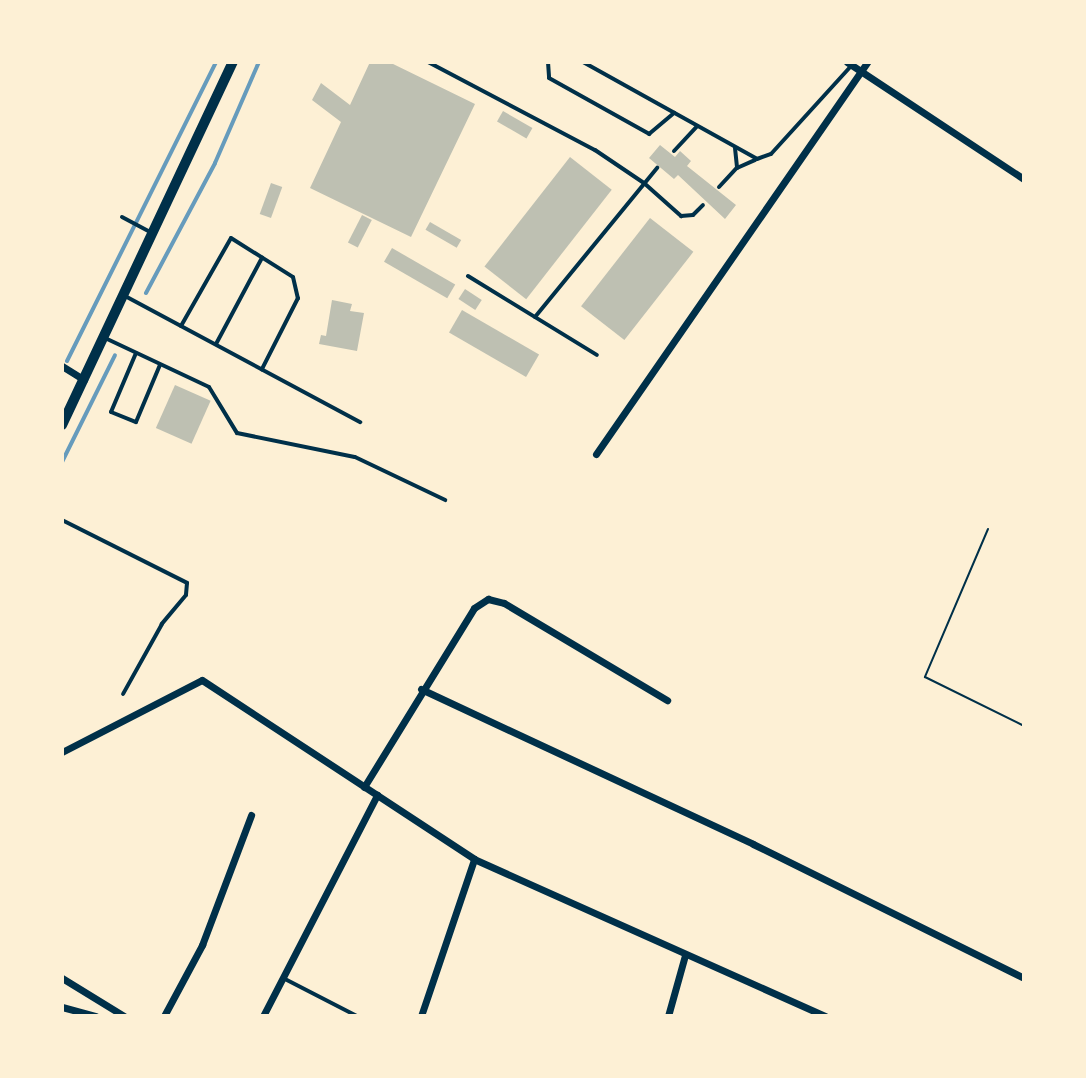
<!DOCTYPE html>
<html>
<head>
<meta charset="utf-8">
<style>
  body { margin:0 }
  #map { position:relative; width:1086px; height:1078px; overflow:hidden; background:#fdf0d5; font-family:"Asap Condensed",sans-serif }
  div>[style] { position:absolute }
  .stream>* { height:4px; margin:-2px; padding:0 2px; transform-origin:2px; border-radius:2px; background:#669bbc }
  .building>* { inset:0; background:#bec0b2; transform-origin:0 0 }
  .path>* { height:2px; margin:-1px; padding:0 1px; transform-origin:1px; border-radius:1px; background:#003049 }
  .service>* { height:4px; margin:-2px; padding:0 2px; transform-origin:2px; border-radius:2px; background:#003049 }
  .minor>* { height:7px; margin:-3.5px; padding:0 3.5px; transform-origin:3.5px; border-radius:3.5px; background:#003049 }
  .secondary>* { height:10px; margin:-5px; padding:0 5px; transform-origin:5px; border-radius:5px; background:#003049 }
  span { translate:-50% -50%; white-space:nowrap; text-align:center; line-height:1.15; -webkit-text-stroke:7px #fdf0d5; paint-order:stroke }
  .frame { position:absolute; inset:0; border:64px solid #fdf0d5; pointer-events:none }
</style>
</head>
<body>
<div id="map">
  <div class="stream">
    <div style="left:146px;top:293px;width:147px;rotate:-62deg"></div>
    <div style="left:215px;top:163px;width:110px;rotate:-66.5deg"></div>
    <div style="left:67px;top:361px;width:334px;rotate:-63.5deg"></div>
    <div style="left:62px;top:462px;width:119px;rotate:-63.6deg"></div>
  </div>
  <div class="building">
    <div style="clip-path:polygon(370px 62px,389px 62px,475px 104px,411px 237px,310px 188px,341px 122px,312px 100px,321px 83px,350px 105px)"></div>
    <div style="left:503px;top:111px;width:34px;height:12px;rotate:30deg"></div>
    <div style="clip-path:polygon(660px 145px,675px 157px,680px 151px,691px 161px,687px 166px,736px 205px,725px 219px,678px 175px,674px 179px,649px 158px)"></div>
    <div style="left:570px;top:157px;width:53px;height:139px;rotate:38deg"></div>
    <div style="left:271px;top:183px;width:12px;height:33px;rotate:20deg"></div>
    <div style="left:362px;top:215px;width:11px;height:31px;rotate:27deg"></div>
    <div style="left:650px;top:218px;width:55px;height:112px;rotate:38deg"></div>
    <div style="left:430px;top:222px;width:36px;height:9px;rotate:30deg"></div>
    <div style="left:392px;top:248px;width:73px;height:16px;rotate:30deg"></div>
    <div style="left:465px;top:289px;width:20px;height:12px;rotate:33deg"></div>
    <div style="clip-path:polygon(332px 300px,352px 304px,350px 311px,364px 313px,357px 351px,319px 344px,321px 335px,326px 336px)"></div>
    <div style="left:462px;top:310px;width:89px;height:26px;rotate:30deg"></div>
    <div style="left:175px;top:385px;width:39px;height:47px;rotate:24deg"></div>
  </div>
  <div class="path">
    <div style="left:988px;top:529px;width:161px;rotate:113.1deg"></div>
    <div style="left:925px;top:677px;width:110px;rotate:26.3deg"></div>
  </div>
  <div class="service">
    <div style="left:428px;top:62px;width:189px;rotate:27.8deg"></div>
    <div style="left:595px;top:150px;width:59px;rotate:34deg"></div>
    <div style="left:644px;top:183px;width:50px;rotate:41.7deg"></div>
    <div style="left:681px;top:216px;width:12px;rotate:-5deg"></div>
    <div style="left:693px;top:215px;width:14px;rotate:-45deg"></div>
    <div style="left:548px;top:62px;width:16px;rotate:86deg"></div>
    <div style="left:549px;top:78px;width:115px;rotate:29.2deg"></div>
    <div style="left:649px;top:134px;width:33px;rotate:-40deg"></div>
    <div style="left:583px;top:62px;width:199px;rotate:29.1deg"></div>
    <div style="left:757px;top:159px;width:15px;rotate:-20deg"></div>
    <div style="left:771px;top:154px;width:120px;rotate:-47.7deg"></div>
    <div style="left:735px;top:148px;width:20px;rotate:84deg"></div>
    <div style="left:674px;top:151px;width:34px;rotate:-47deg"></div>
    <div style="left:719px;top:187px;width:26px;rotate:-47deg"></div>
    <div style="left:737px;top:168px;width:20px;rotate:-24deg"></div>
    <div style="left:122px;top:217px;width:34px;rotate:28deg"></div>
    <div style="left:468px;top:276px;width:151px;rotate:31.5deg"></div>
    <div style="left:125px;top:296px;width:267px;rotate:28.2deg"></div>
    <div style="left:535px;top:317px;width:193px;rotate:-50.7deg"></div>
    <div style="left:181px;top:326px;width:101px;rotate:-60.4deg"></div>
    <div style="left:231px;top:238px;width:73px;rotate:32.2deg"></div>
    <div style="left:293px;top:277px;width:22px;rotate:77deg"></div>
    <div style="left:298px;top:298px;width:80px;rotate:116.9deg"></div>
    <div style="left:105px;top:338px;width:115px;rotate:25.2deg"></div>
    <div style="left:209px;top:387px;width:54px;rotate:58.7deg"></div>
    <div style="left:237px;top:433px;width:120px;rotate:11.5deg"></div>
    <div style="left:355px;top:457px;width:100px;rotate:25.5deg"></div>
    <div style="left:216px;top:344px;width:98px;rotate:-61.9deg"></div>
    <div style="left:136px;top:353px;width:64px;rotate:113deg"></div>
    <div style="left:111px;top:412px;width:27px;rotate:22deg"></div>
    <div style="left:136px;top:422px;width:62px;rotate:-67.2deg"></div>
    <div style="left:62px;top:520px;width:140px;rotate:26.7deg"></div>
    <div style="left:187px;top:583px;width:12px;rotate:95deg"></div>
    <div style="left:186px;top:595px;width:38px;rotate:130deg"></div>
    <div style="left:162px;top:624px;width:80px;rotate:119.1deg"></div>
    <div style="left:283px;top:978px;width:83px;rotate:27.2deg"></div>
  </div>
  <div class="minor">
    <div style="left:847px;top:62px;width:212px;rotate:33.5deg"></div>
    <div style="left:62px;top:366px;width:26px;rotate:32deg"></div>
    <div style="left:596px;top:454px;width:477px;rotate:-55.3deg"></div>
    <div style="left:421px;top:689px;width:366px;rotate:25deg"></div>
    <div style="left:753px;top:844px;width:302px;rotate:26.3deg"></div>
    <div style="left:62px;top:752px;width:157px;rotate:-27.2deg"></div>
    <div style="left:202px;top:680px;width:326px;rotate:33.3deg"></div>
    <div style="left:474px;top:859px;width:385px;rotate:24.1deg"></div>
    <div style="left:364px;top:787px;width:210px;rotate:-58.4deg"></div>
    <div style="left:474px;top:608px;width:17px;rotate:-33deg"></div>
    <div style="left:488px;top:599px;width:16px;rotate:14deg"></div>
    <div style="left:504px;top:603px;width:190px;rotate:30.8deg"></div>
    <div style="left:62px;top:978px;width:73px;rotate:31.5deg"></div>
    <div style="left:62px;top:1007px;width:35px;rotate:15deg"></div>
    <div style="left:164px;top:1016px;width:81px;rotate:-61.8deg"></div>
    <div style="left:202px;top:945px;width:139px;rotate:-69.3deg"></div>
    <div style="left:263px;top:1016px;width:249px;rotate:-62.7deg"></div>
    <div style="left:421px;top:1016px;width:166px;rotate:-71.3deg"></div>
    <div style="left:668px;top:1016px;width:63px;rotate:-74.4deg"></div>
  </div>
  <div class="secondary">
    <div style="left:62px;top:425px;width:401px;rotate:-64.8deg"></div>
  </div>
  <div class="frame"></div>
</div>
</body>
</html>
